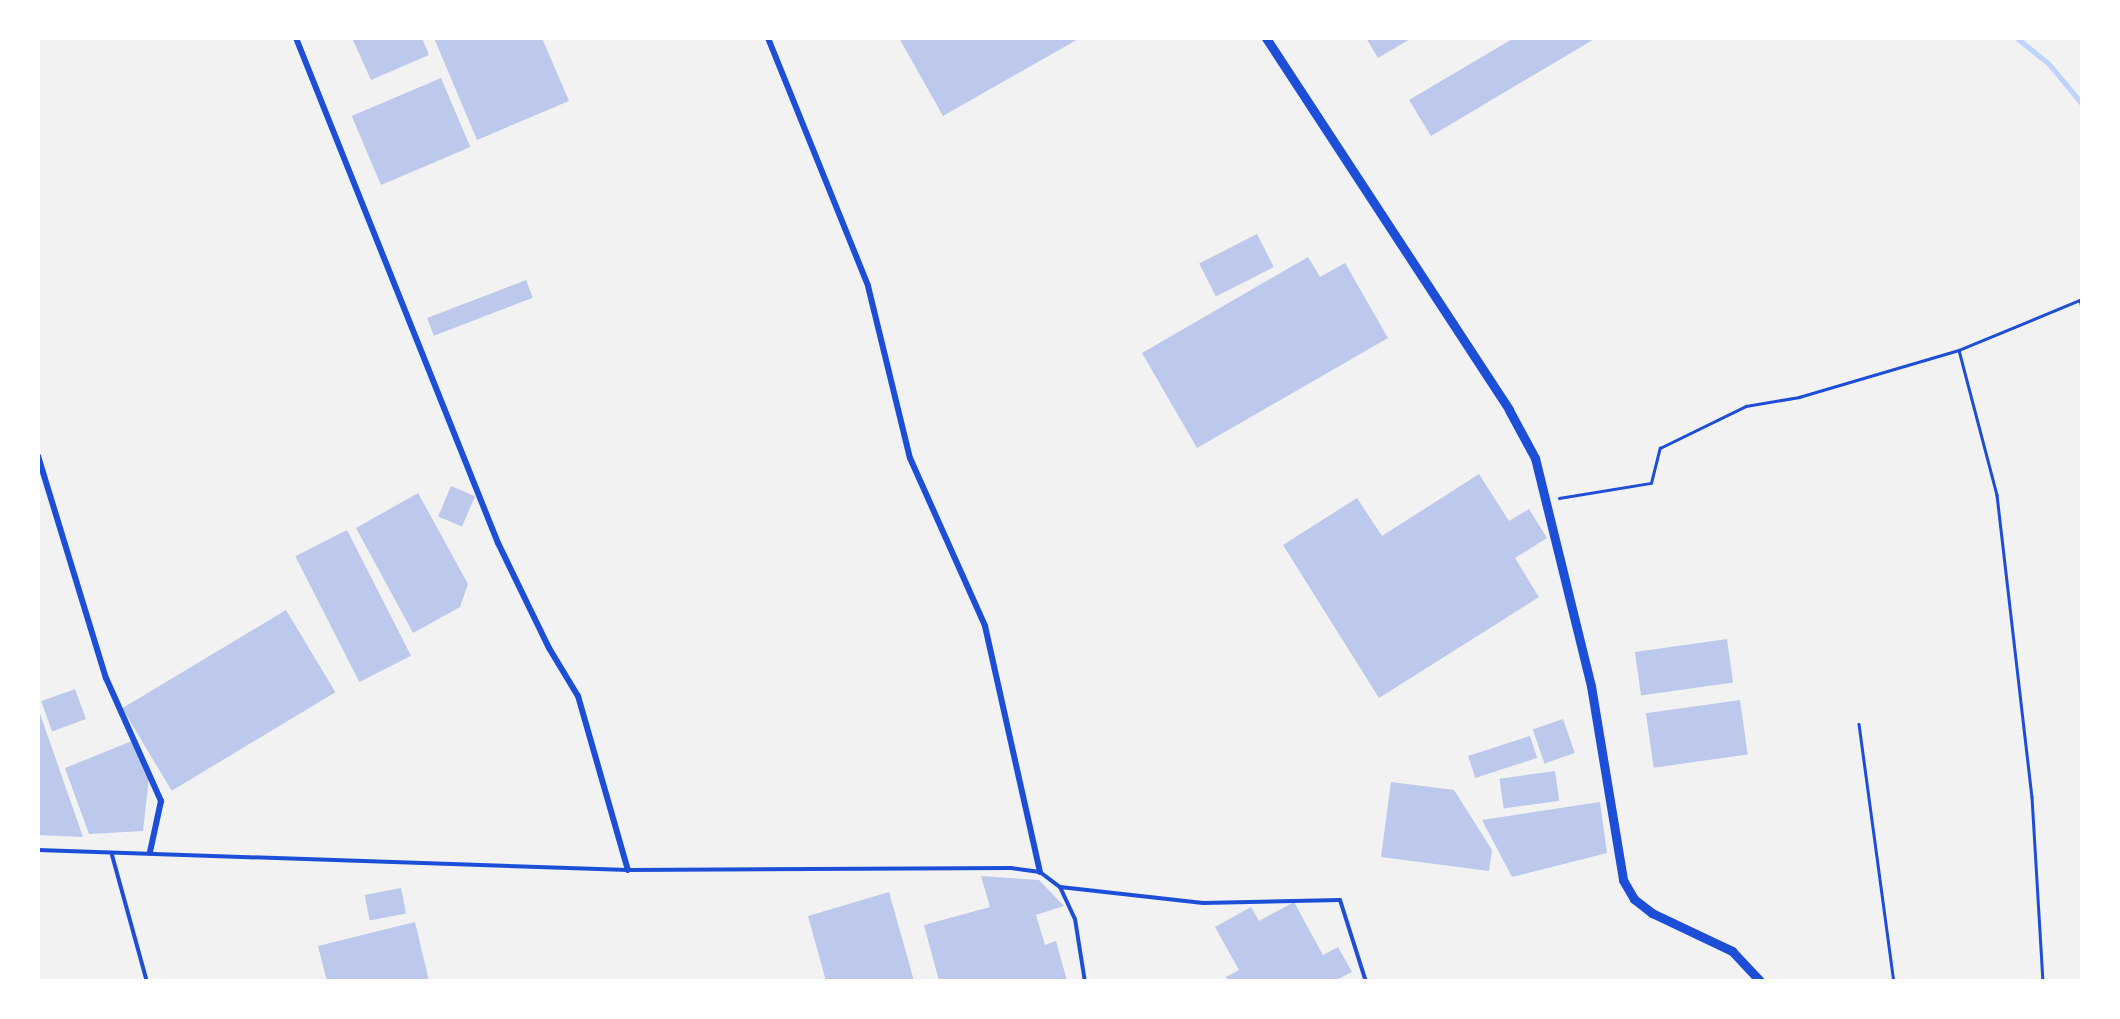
<!DOCTYPE html>
<html>
<head>
<meta charset="utf-8">
<style>
  body { margin:0 }
  #map { position:relative; width:2120px; height:1019px; overflow:hidden; background:#f2f2f2; font-family:"Noto Sans",sans-serif }
  div>[style] { position:absolute }
  .stream>* { height:5px; margin:-2.5px; padding:0 2.5px; transform-origin:2.5px; border-radius:2.5px; background:#bfd3fe }
  .building>* { inset:0; background:#bdc9ec; transform-origin:0 0 }
  .path>* { height:2.5px; margin:-1.25px; padding:0 1.25px; transform-origin:1.25px; border-radius:1.25px; background:#1d4ed8 }
  .service>* { height:4px; margin:-2px; padding:0 2px; transform-origin:2px; border-radius:2px; background:#1d4ed8 }
  .minor>* { height:6px; margin:-3px; padding:0 3px; transform-origin:3px; border-radius:3px; background:#1d4ed8 }
  .tertiary>* { height:9px; margin:-4.5px; padding:0 4.5px; transform-origin:4.5px; border-radius:4.5px; background:#1d4ed8 }
  span { translate:-50% -50%; white-space:nowrap; text-align:center; line-height:1.15; -webkit-text-stroke:8px #fff; paint-order:stroke }
  .frame { position:absolute; inset:0; border:40px solid #fff; pointer-events:none }
</style>
</head>
<body>
<div id="map">
  <div class="stream">
    <div style="left:2017px;top:38px;width:41px;rotate:39.1deg"></div>
    <div style="left:2049px;top:64px;width:52px;rotate:50.5deg"></div>
  </div>
  <div class="building">
    <div style="clip-path:polygon(352px 38px,422px 38px,429px 55px,371px 80px)"></div>
    <div style="clip-path:polygon(434px 38px,542px 38px,569px 101px,477px 140px)"></div>
    <div style="clip-path:polygon(899px 38px,1080px 38px,943px 116px)"></div>
    <div style="clip-path:polygon(1366px 38px,1412px 38px,1378px 58px)"></div>
    <div style="clip-path:polygon(1514px 38px,1596px 38px,1431px 136px,1409px 100px)"></div>
    <div style="left:441px;top:78px;width:75px;height:97px;rotate:67deg"></div>
    <div style="left:1257px;top:234px;width:37px;height:65px;rotate:63deg"></div>
    <div style="clip-path:polygon(1308px 257px,1320px 277px,1345px 263px,1388px 338px,1197px 448px,1142px 353px)"></div>
    <div style="left:526px;top:280px;width:19px;height:106px;rotate:69deg"></div>
    <div style="clip-path:polygon(1479px 474px,1509px 521px,1529px 509px,1547px 538px,1515px 558px,1539px 597px,1379px 698px,1283px 545px,1357px 498px,1382px 536px)"></div>
    <div style="left:451px;top:486px;width:26px;height:33px;rotate:23deg"></div>
    <div style="clip-path:polygon(418px 493px,468px 584px,460px 607px,413px 633px,356px 528px)"></div>
    <div style="left:347px;top:530px;width:141px;height:58px;rotate:63deg"></div>
    <div style="left:286px;top:610px;width:96px;height:191px;rotate:59deg"></div>
    <div style="left:1727px;top:639px;width:44px;height:93px;rotate:82deg"></div>
    <div style="left:75px;top:689px;width:32px;height:36px;rotate:70deg"></div>
    <div style="left:1740px;top:700px;width:55px;height:95px;rotate:82deg"></div>
    <div style="clip-path:polygon(38px 708px,83px 837px,38px 835px)"></div>
    <div style="left:1563px;top:719px;width:36px;height:32px;rotate:71deg"></div>
    <div style="left:1530px;top:736px;width:23px;height:65px;rotate:72deg"></div>
    <div style="clip-path:polygon(132px 741px,149px 777px,143px 831px,89px 834px,65px 768px)"></div>
    <div style="left:1555px;top:771px;width:30px;height:56px;rotate:82deg"></div>
    <div style="clip-path:polygon(1391px 782px,1454px 790px,1492px 850px,1489px 871px,1381px 857px)"></div>
    <div style="clip-path:polygon(1600px 802px,1607px 853px,1512px 877px,1482px 820px)"></div>
    <div style="clip-path:polygon(981px 876px,1039px 880px,1064px 906px,1036px 915px,1045px 945px,1056px 941px,1067px 981px,939px 981px,924px 925px,990px 907px)"></div>
    <div style="left:401px;top:888px;width:26px;height:37px;rotate:79deg"></div>
    <div style="clip-path:polygon(889px 892px,914px 981px,826px 981px,808px 916px)"></div>
    <div style="clip-path:polygon(1294px 902px,1323px 955px,1338px 947px,1352px 972px,1334px 981px,1228px 981px,1226px 977px,1239px 970px,1215px 927px,1251px 907px,1259px 921px)"></div>
    <div style="clip-path:polygon(415px 922px,429px 981px,327px 981px,318px 946px)"></div>
  </div>
  <div class="path">
    <div style="left:1959px;top:350px;width:150px;rotate:75.3deg"></div>
    <div style="left:1997px;top:495px;width:304px;rotate:83.4deg"></div>
    <div style="left:2032px;top:797px;width:185px;rotate:86.6deg"></div>
    <div style="left:1559px;top:498px;width:93px;rotate:-9.3deg"></div>
    <div style="left:1651px;top:483px;width:36px;rotate:-76deg"></div>
    <div style="left:1660px;top:448px;width:96px;rotate:-26deg"></div>
    <div style="left:1746px;top:406px;width:54px;rotate:-9.6deg"></div>
    <div style="left:1799px;top:397px;width:167px;rotate:-16.4deg"></div>
    <div style="left:1959px;top:350px;width:131px;rotate:-22.5deg"></div>
    <div style="left:2080px;top:300px;width:7px;rotate:74deg"></div>
    <div style="left:1859px;top:724px;width:260px;rotate:82.3deg"></div>
  </div>
  <div class="service">
    <div style="left:38px;top:850px;width:590px;rotate:1.94deg"></div>
    <div style="left:628px;top:870px;width:383px;rotate:-0.3deg"></div>
    <div style="left:1011px;top:868px;width:29px;rotate:8deg"></div>
    <div style="left:1040px;top:872px;width:25px;rotate:37deg"></div>
    <div style="left:1060px;top:887px;width:35px;rotate:65deg"></div>
    <div style="left:1075px;top:919px;width:64px;rotate:81deg"></div>
    <div style="left:112px;top:855px;width:132px;rotate:74.6deg"></div>
    <div style="left:1060px;top:887px;width:144px;rotate:6.4deg"></div>
    <div style="left:1203px;top:903px;width:137px;rotate:-1.3deg"></div>
    <div style="left:1340px;top:900px;width:86px;rotate:72.4deg"></div>
  </div>
  <div class="minor">
    <div style="left:296px;top:38px;width:544px;rotate:68.2deg"></div>
    <div style="left:498px;top:543px;width:117px;rotate:64.1deg"></div>
    <div style="left:549px;top:648px;width:56px;rotate:58.9deg"></div>
    <div style="left:578px;top:696px;width:181px;rotate:74deg"></div>
    <div style="left:768px;top:38px;width:267px;rotate:68deg"></div>
    <div style="left:868px;top:286px;width:177px;rotate:76.3deg"></div>
    <div style="left:910px;top:458px;width:184px;rotate:65.9deg"></div>
    <div style="left:985px;top:626px;width:252px;rotate:77.4deg"></div>
    <div style="left:38px;top:456px;width:232px;rotate:73deg"></div>
    <div style="left:106px;top:678px;width:135px;rotate:65.9deg"></div>
    <div style="left:161px;top:801px;width:52px;rotate:102.2deg"></div>
  </div>
  <div class="tertiary">
    <div style="left:1266px;top:38px;width:444px;rotate:56.8deg"></div>
    <div style="left:1509px;top:410px;width:55px;rotate:61.6deg"></div>
    <div style="left:1535px;top:458px;width:235px;rotate:76.2deg"></div>
    <div style="left:1591px;top:686px;width:197px;rotate:80.6deg"></div>
    <div style="left:1623px;top:880px;width:22px;rotate:60deg"></div>
    <div style="left:1634px;top:899px;width:23px;rotate:38deg"></div>
    <div style="left:1652px;top:913px;width:89px;rotate:25.4deg"></div>
    <div style="left:1732px;top:951px;width:42px;rotate:46.9deg"></div>
  </div>
  <div class="frame"></div>
</div>
</body>
</html>
